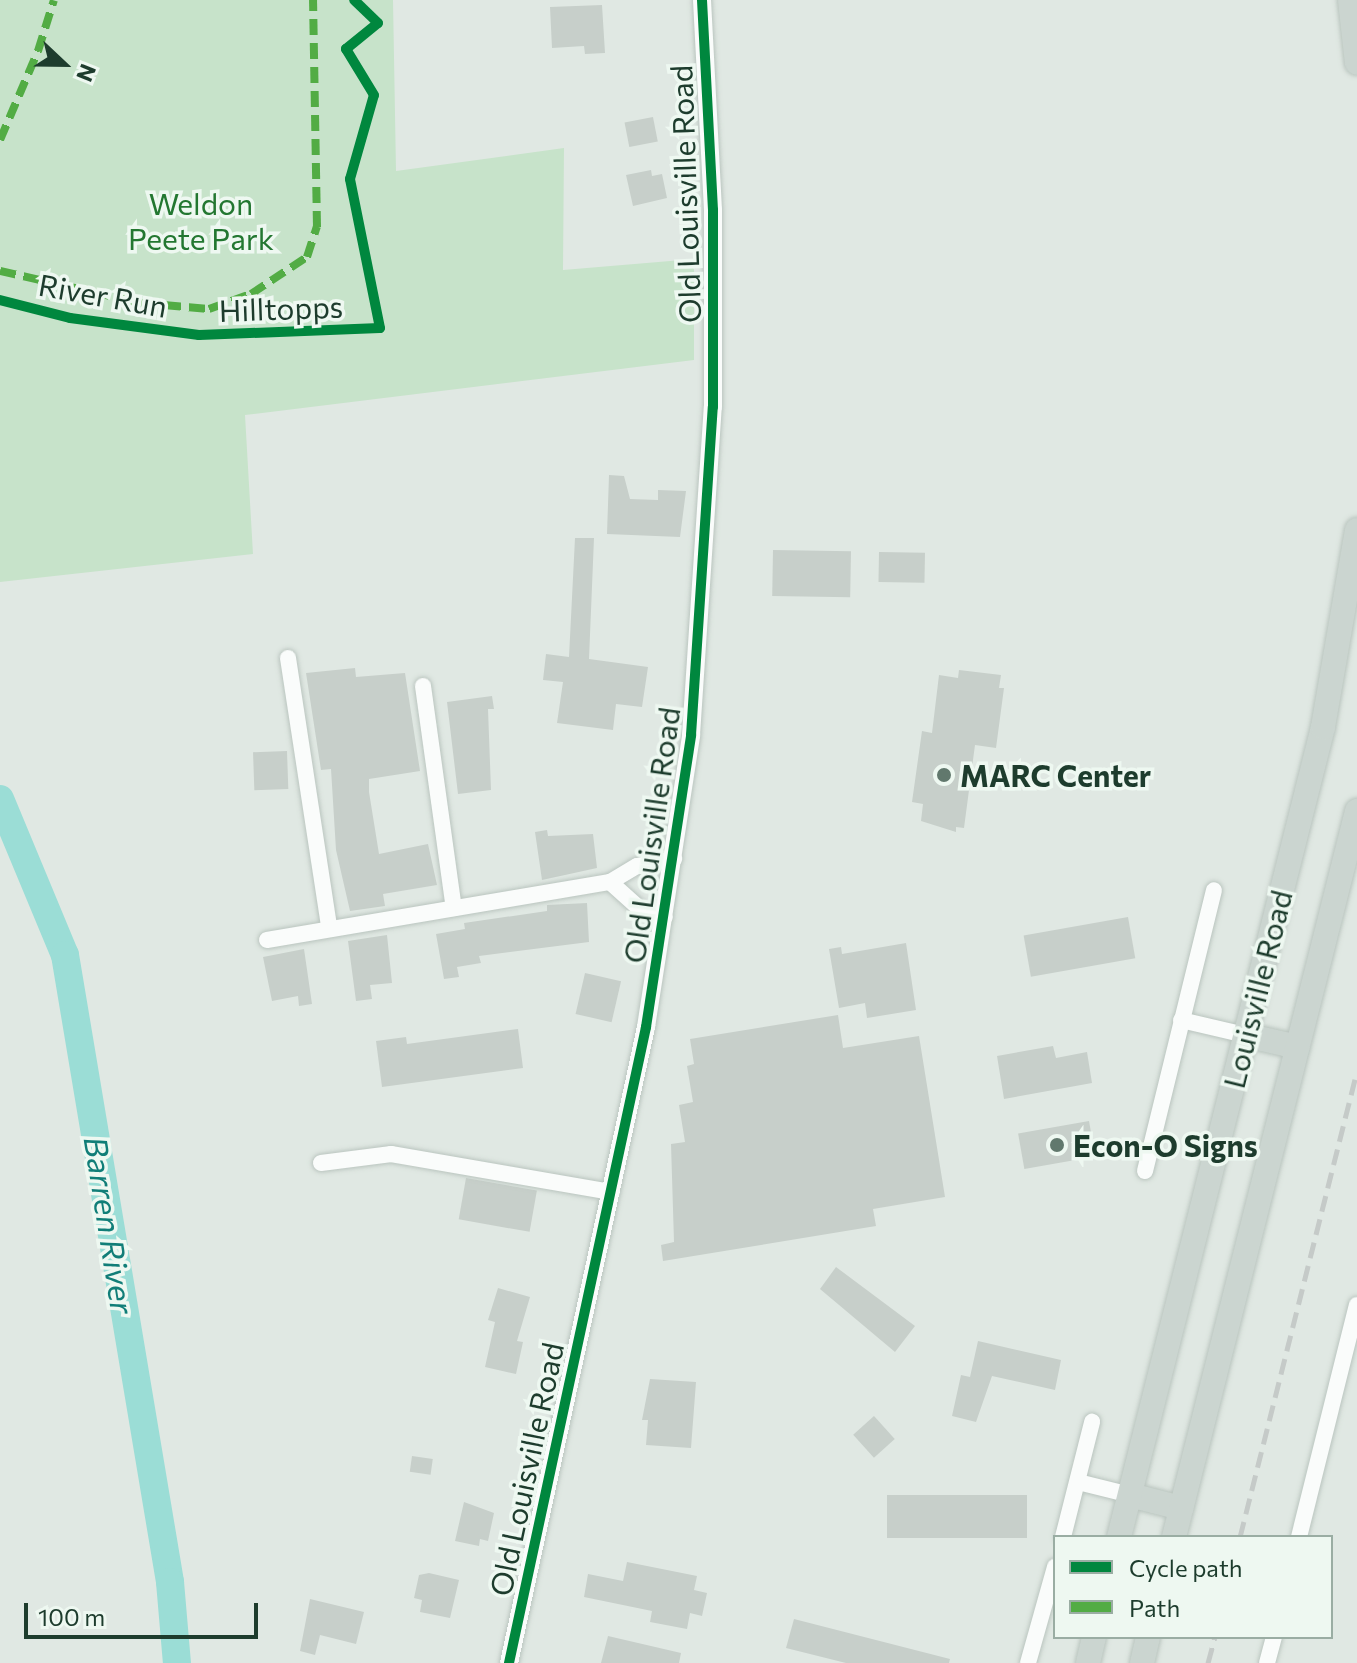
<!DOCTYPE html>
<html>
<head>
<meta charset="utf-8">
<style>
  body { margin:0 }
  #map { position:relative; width:1357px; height:1663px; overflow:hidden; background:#e0e8e3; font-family:Commissioner,sans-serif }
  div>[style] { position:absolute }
  .green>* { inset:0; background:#c7e3ca }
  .river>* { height:28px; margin:-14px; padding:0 14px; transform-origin:14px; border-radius:14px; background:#9bddd6 }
  .building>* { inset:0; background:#c7cfca; transform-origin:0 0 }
  .roads { filter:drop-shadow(0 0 2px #bac5bf) drop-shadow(0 0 2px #bac5bf) }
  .minor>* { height:16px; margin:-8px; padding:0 8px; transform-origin:8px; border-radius:8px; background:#fafcfb }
  .tertiary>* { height:18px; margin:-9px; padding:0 9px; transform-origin:9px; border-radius:9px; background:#fafcfb }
  .primary>* { height:24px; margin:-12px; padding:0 12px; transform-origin:12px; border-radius:12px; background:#cbd5d0 }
  .rail>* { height:5px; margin-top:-2.5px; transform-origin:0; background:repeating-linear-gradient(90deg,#c5cac8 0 16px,transparent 0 24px) }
  .quiet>* { height:8px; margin-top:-4px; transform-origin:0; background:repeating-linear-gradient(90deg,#52ac44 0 16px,transparent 0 24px) }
  .cycleway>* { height:10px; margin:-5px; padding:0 5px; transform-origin:5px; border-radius:5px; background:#00873e }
  .dots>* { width:22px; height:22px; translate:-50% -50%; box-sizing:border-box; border:4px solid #eef8f1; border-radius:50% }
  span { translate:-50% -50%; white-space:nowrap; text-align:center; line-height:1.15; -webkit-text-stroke:7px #eef8f1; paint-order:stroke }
  .street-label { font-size:30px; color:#1d3c2d }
  .park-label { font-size:30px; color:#237731 }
  .poi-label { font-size:30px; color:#1d3c2d; font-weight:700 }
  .left { translate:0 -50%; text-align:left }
  .water-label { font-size:32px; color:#117e78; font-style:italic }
  .legend { position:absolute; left:1053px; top:1535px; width:280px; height:104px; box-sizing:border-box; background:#eef8f1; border:2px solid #9aada3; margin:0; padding:10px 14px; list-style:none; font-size:24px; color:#1d3c2d }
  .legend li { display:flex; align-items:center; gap:16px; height:40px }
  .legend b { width:40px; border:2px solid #9aada3 }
  .north { position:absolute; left:24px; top:24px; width:80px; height:80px; -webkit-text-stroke:6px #eef8f1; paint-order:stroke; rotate:112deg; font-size:22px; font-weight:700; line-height:32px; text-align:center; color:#1d3c2d }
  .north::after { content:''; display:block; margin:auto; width:28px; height:36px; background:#1d3c2d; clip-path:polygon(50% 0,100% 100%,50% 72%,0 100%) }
  .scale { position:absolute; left:24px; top:1603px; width:234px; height:36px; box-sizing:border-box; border:4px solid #1d3c2d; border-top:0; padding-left:10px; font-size:24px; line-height:28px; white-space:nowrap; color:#1d3c2d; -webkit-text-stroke:6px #eef8f1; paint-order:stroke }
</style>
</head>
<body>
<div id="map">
  <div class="green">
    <div style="clip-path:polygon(0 0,393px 0,396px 171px,564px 148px,563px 270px,694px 259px,694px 360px,245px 415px,253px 554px,0 582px)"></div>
  </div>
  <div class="river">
    <div style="left:0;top:799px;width:169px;rotate:67.4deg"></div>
    <div style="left:65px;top:955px;width:636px;rotate:80.49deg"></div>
    <div style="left:170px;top:1582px;width:81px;rotate:85.1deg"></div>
  </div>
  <div class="building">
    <div style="clip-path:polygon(602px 5px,605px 53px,585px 54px,584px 46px,552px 48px,550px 7px)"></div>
    <div style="left:653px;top:117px;width:25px;height:29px;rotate:79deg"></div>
    <div style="clip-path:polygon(651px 170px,652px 176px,662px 174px,667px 198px,633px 206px,626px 175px)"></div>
    <div style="clip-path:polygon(609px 475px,624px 476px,630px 499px,658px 500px,658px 490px,686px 491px,680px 537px,607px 534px)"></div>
    <div style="clip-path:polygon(575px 538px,594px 538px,589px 659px,648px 667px,642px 707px,616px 704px,613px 730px,557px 723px,563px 682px,543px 680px,546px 654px,569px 657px)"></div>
    <div style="left:773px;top:550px;width:78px;height:46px;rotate:1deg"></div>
    <div style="left:879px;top:552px;width:46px;height:30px;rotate:1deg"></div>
    <div style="clip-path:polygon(355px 668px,356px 677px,405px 673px,420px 771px,369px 779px,369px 792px,379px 854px,428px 844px,437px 885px,383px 894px,385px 906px,350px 911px,336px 850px,331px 769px,321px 770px,306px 673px)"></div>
    <div style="clip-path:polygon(959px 670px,1001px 675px,999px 688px,1004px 688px,996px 748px,975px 745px,964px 828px,956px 827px,956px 832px,921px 821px,923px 804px,912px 802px,922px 731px,932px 733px,939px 675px,958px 678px)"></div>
    <div style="clip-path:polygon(492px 696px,494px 709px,488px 709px,491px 790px,458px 794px,447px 702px)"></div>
    <div style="left:287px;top:751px;width:38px;height:34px;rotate:88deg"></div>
    <div style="clip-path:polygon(547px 830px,548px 836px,593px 834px,597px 868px,542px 880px,535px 832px)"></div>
    <div style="clip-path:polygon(587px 903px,589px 942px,479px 956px,481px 963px,457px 967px,459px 977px,444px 979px,436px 934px,465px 929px,464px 923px,547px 911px,547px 905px)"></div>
    <div style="left:1128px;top:917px;width:42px;height:106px;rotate:80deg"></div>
    <div style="clip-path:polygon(387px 935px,392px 983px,370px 985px,372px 999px,356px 1001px,348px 941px)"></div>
    <div style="clip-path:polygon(906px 943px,916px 1010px,867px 1018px,865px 1003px,839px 1008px,829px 949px,841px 947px,842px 954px)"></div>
    <div style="clip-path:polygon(304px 949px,312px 1004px,299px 1006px,298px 996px,272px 1001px,263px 957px)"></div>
    <div style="left:585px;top:973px;width:37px;height:42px;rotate:13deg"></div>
    <div style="clip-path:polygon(838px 1015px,843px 1048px,919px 1036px,945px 1197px,873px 1209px,876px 1226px,663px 1261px,661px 1245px,674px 1242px,671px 1144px,685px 1142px,679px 1105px,693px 1102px,687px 1066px,694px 1064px,690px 1039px)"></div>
    <div style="clip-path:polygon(518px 1029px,523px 1068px,382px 1087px,376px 1041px,406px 1037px,407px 1044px)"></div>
    <div style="clip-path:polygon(1053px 1046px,1056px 1058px,1087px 1052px,1092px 1083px,1004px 1099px,997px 1056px)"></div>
    <div style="left:1089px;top:1121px;width:36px;height:72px;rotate:80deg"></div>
    <div style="left:466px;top:1178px;width:72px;height:42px;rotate:10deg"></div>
    <div style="clip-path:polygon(836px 1267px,915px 1326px,895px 1352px,820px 1289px)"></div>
    <div style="clip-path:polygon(498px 1288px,530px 1297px,517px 1341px,523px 1342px,516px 1374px,485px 1367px,495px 1322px,488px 1320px)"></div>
    <div style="clip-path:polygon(978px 1341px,1061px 1360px,1055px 1390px,992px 1376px,976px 1422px,952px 1416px,961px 1375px,970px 1377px)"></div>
    <div style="clip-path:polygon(650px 1379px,696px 1382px,691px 1448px,646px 1445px,648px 1420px,642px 1420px)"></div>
    <div style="left:874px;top:1416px;width:31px;height:28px;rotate:48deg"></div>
    <div style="left:412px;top:1456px;width:21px;height:16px;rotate:8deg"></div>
    <div style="left:1027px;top:1495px;width:43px;height:140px;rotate:90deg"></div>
    <div style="clip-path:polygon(464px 1502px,494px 1513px,488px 1541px,480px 1539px,479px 1546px,455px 1541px)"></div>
    <div style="clip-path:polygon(627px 1562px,697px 1576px,694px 1590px,707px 1593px,702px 1616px,690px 1613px,687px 1629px,650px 1622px,652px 1611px,584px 1597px,588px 1574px,623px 1581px)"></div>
    <div style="clip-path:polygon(429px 1573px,459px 1580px,450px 1618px,420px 1612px,422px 1600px,414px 1598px,419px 1575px)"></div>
    <div style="clip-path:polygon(310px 1599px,364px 1612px,356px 1644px,320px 1635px,315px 1655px,300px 1651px)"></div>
    <div style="clip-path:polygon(794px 1619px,950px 1659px,949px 1663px,846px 1663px,786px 1648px)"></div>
    <div style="clip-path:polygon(608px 1636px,681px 1653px,679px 1663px,601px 1663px)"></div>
  </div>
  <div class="roads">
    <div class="minor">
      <div style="left:288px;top:658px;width:272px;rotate:81.3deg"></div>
      <div style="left:423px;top:686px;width:224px;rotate:82.1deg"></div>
      <div style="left:610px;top:882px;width:31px;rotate:-31deg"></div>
      <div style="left:637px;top:866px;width:38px;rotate:-11deg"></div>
      <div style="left:267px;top:940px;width:348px;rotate:-9.6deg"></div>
      <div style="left:610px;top:882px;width:40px;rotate:42deg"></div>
      <div style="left:640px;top:909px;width:26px;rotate:18deg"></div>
      <div style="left:1181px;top:1020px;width:66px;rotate:13.2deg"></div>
      <div style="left:321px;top:1163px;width:71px;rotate:-7.3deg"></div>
      <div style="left:391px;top:1154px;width:224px;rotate:9.8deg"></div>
      <div style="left:1145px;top:1171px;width:289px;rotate:-76.2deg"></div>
      <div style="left:1078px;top:1482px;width:54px;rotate:14deg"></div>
      <div style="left:1063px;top:1537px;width:119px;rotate:-75.8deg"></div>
      <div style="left:1299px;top:1537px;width:239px;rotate:-76deg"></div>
      <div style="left:1028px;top:1663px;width:100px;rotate:-74.3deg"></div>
      <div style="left:1267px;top:1663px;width:27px;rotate:-75deg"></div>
    </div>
    <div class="tertiary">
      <div style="left:509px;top:1663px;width:651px;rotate:-77.84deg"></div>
      <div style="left:646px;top:1027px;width:295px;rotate:-81.2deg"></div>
      <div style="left:691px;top:735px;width:329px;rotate:-86.2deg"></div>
      <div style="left:713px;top:407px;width:197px;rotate:-90deg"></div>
      <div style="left:713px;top:210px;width:210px;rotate:-93deg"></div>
    </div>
    <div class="primary">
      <div style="left:1350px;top:0;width:63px;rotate:83.7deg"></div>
      <div style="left:1245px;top:1035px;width:54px;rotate:12.8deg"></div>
      <div style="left:1130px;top:1495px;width:53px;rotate:14.3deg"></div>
      <div style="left:1119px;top:1537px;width:835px;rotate:-75.86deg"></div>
      <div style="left:1323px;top:727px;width:200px;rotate:-80.2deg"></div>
      <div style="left:1174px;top:1537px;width:749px;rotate:-75.85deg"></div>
      <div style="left:1088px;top:1663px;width:27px;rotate:-77deg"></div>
      <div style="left:1142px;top:1663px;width:27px;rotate:-77deg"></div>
    </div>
  </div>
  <div class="rail">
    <div style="left:1240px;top:1537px;width:479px;rotate:-75.9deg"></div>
    <div style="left:1208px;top:1663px;width:27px;rotate:-75deg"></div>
  </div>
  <div class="quiet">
    <div style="left:0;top:140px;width:97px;rotate:-66.9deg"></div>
    <div style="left:38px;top:51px;width:53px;rotate:-72.6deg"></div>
    <div style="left:0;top:271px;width:145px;rotate:12.8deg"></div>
    <div style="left:141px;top:303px;width:68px;rotate:5deg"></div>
    <div style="left:209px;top:309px;width:45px;rotate:-19.7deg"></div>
    <div style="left:251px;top:294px;width:67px;rotate:-33.5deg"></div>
    <div style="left:307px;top:257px;width:32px;rotate:-72deg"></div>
    <div style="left:317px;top:227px;width:227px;rotate:-91deg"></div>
  </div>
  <div class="cycleway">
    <div style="left:0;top:300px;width:72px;rotate:14.4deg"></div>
    <div style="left:70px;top:318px;width:130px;rotate:7.5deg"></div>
    <div style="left:199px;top:335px;width:181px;rotate:-2.2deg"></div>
    <div style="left:380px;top:328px;width:152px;rotate:-101.4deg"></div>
    <div style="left:350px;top:179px;width:87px;rotate:-74.1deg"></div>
    <div style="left:374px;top:95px;width:54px;rotate:-121.3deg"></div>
    <div style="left:346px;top:49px;width:41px;rotate:-39.1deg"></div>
    <div style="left:378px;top:23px;width:33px;rotate:-136deg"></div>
    <div style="left:509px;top:1663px;width:651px;rotate:-77.84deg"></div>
    <div style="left:646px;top:1027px;width:295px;rotate:-81.2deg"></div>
    <div style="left:691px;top:735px;width:329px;rotate:-86.2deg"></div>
    <div style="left:713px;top:407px;width:197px;rotate:-90deg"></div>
    <div style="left:713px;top:210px;width:210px;rotate:-93deg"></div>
  </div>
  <div class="dots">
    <div style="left:944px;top:775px;background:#61786d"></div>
    <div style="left:1057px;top:1145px;background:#61786d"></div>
  </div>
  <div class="street-label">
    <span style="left:685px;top:194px;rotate:-92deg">Old Louisville Road</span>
    <span style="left:103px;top:295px;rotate:10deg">River Run</span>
    <span style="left:281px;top:308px;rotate:-2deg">Hilltopps</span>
    <span style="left:651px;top:835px;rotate:-82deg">Old Louisville Road</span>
    <span style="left:1257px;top:989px;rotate:-76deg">Louisville Road</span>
    <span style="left:526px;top:1469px;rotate:-78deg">Old Louisville Road</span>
  </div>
  <div class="park-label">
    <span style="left:201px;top:220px">Weldon<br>Peete Park</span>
  </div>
  <div class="poi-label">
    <span class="left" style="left:960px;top:775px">MARC Center</span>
    <span class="left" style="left:1073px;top:1145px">Econ-O Signs</span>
  </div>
  <div class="water-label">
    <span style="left:110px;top:1225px;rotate:81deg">Barren River</span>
  </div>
  <ul class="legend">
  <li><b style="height:10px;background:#00873e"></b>Cycle path</li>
  <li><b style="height:10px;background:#52ac44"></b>Path</li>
  </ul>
  <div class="north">N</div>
  <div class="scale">100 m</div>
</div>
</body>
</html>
